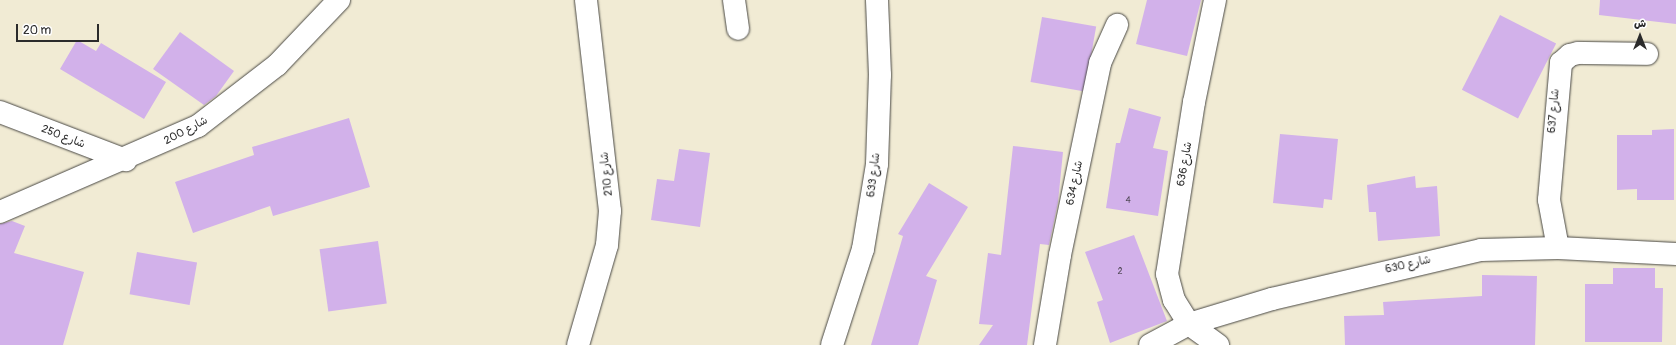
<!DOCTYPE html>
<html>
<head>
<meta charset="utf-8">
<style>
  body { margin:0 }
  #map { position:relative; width:1676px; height:345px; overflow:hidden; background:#f1ebd4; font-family:Pangolin,"Playpen Sans Arabic",sans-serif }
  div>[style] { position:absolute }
  .building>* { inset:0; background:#d2b1ea; transform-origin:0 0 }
  .roads { filter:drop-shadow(0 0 1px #494844) drop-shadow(0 0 1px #494844) }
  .street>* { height:22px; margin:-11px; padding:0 11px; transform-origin:11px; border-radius:11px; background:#fff }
  .secondary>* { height:22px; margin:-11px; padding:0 11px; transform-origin:11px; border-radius:11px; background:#fff }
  span { translate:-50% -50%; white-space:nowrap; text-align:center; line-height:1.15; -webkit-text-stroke:3px #fff; paint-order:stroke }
  .number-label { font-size:9px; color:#554c5b }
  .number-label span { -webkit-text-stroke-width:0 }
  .street-label { font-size:11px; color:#2b2b2b }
  .north { position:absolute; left:1620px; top:16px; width:40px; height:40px; -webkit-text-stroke:3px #fff; paint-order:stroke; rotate:0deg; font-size:11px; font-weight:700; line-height:16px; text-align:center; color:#2b2b2b }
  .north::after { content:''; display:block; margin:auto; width:14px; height:18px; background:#2b2b2b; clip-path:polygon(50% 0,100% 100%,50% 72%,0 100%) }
  .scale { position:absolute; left:16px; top:24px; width:83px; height:18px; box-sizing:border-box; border:2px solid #2b2b2b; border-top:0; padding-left:5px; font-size:12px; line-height:14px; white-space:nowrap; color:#2b2b2b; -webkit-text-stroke:3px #fff; paint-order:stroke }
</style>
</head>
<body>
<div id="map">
  <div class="building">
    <div style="clip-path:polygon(1147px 0,1201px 0,1187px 56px,1136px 44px)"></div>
    <div style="clip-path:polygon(1600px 0,1676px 0,1676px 24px,1599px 15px)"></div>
    <div style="left:1500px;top:15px;width:63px;height:84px;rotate:27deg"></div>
    <div style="left:1042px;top:17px;width:55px;height:66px;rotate:10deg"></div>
    <div style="clip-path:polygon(180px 32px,234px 71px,216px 96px,204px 105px,153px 69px)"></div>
    <div style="clip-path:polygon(77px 40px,96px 51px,101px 43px,166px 82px,144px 119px,60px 69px)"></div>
    <div style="clip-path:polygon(1129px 108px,1161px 117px,1153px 148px,1168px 151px,1158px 216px,1106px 208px,1116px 143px,1120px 143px)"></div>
    <div style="clip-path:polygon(349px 118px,370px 187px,273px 216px,270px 206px,193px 233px,175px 182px,254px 155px,252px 147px)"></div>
    <div style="clip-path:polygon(1674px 129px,1674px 200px,1637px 200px,1637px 189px,1617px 190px,1617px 135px,1652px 135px,1652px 130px)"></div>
    <div style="clip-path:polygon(1280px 134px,1338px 139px,1332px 200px,1324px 199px,1323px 208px,1273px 203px)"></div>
    <div style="clip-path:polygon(1013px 146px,1063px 152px,1058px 202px,1049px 245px,1040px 244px,1027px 345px,979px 345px,993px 325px,979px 324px,988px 253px,1001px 255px)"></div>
    <div style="clip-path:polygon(679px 149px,710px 153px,700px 227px,651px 220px,657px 179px,674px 181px)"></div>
    <div style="clip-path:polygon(1415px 176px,1416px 188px,1437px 186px,1440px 236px,1378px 241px,1376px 212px,1369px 212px,1367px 185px)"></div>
    <div style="clip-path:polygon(929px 183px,968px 207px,926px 276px,937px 280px,918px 345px,871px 345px,903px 236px,898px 234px)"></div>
    <div style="clip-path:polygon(12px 221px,25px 226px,14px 253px,84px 272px,63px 345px,0 345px,0 224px)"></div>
    <div style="clip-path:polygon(1134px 235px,1167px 321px,1110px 343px,1097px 302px,1103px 300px,1085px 252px)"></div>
    <div style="left:378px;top:241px;width:63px;height:59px;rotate:82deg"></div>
    <div style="left:137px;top:252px;width:61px;height:43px;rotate:10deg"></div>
    <div style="clip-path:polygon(1613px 268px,1655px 268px,1655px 288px,1663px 288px,1662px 342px,1585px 342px,1585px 284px,1613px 284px)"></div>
    <div style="clip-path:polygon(1482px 275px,1537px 276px,1535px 345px,1345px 345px,1344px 316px,1384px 315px,1383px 302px,1482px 296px)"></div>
  </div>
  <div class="roads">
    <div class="street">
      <div style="left:734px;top:0;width:29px;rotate:82deg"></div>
      <div style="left:1215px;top:0;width:104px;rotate:101.6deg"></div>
      <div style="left:1194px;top:102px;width:174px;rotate:98.9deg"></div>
      <div style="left:1167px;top:274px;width:27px;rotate:75deg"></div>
      <div style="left:1174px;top:300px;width:28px;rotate:58deg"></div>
      <div style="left:1189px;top:324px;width:36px;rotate:36deg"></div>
      <div style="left:1558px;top:248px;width:49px;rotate:-100.6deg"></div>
      <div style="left:1549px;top:200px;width:138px;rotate:-85deg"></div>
      <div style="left:1561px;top:63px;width:12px;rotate:-42deg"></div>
      <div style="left:1570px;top:55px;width:8px;rotate:-14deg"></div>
      <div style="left:1578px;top:53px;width:69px;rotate:0.8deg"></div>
      <div style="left:578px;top:345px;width:104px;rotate:-73.8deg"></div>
      <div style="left:607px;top:245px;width:34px;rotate:-85deg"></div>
      <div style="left:610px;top:211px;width:212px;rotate:-96.5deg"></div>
      <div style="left:832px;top:345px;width:101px;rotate:-72.1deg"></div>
      <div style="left:863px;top:249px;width:86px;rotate:-80.6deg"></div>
      <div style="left:877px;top:164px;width:89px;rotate:-88.1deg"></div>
      <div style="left:880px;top:75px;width:75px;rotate:-92.3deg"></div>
      <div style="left:1045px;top:345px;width:91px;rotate:-80.5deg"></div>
      <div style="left:1060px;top:255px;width:196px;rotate:-78.2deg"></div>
      <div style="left:1100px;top:63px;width:42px;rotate:-65.9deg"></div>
      <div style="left:1150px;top:345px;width:44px;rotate:-28.3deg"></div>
      <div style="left:1189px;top:324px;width:87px;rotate:-16.8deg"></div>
      <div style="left:1272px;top:299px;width:215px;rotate:-13.2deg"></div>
      <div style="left:1481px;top:250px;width:77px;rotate:-1.5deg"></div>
      <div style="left:1558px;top:248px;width:118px;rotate:2.9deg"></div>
    </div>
    <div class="secondary">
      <div style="left:0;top:112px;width:135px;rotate:20.9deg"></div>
      <div style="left:0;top:212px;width:216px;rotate:-23.5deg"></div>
      <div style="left:198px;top:126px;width:100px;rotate:-37.7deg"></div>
      <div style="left:277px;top:65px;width:90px;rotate:-46.4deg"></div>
    </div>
  </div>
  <div class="number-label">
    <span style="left:1128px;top:201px">4</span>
    <span style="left:1120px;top:272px">2</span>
  </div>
  <div class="street-label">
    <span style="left:1554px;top:111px;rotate:-85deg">شارع 637</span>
    <span style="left:186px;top:131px;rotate:-28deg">شارع 200</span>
    <span style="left:63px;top:137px;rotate:21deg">شارع 250</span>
    <span style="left:1185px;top:164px;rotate:-80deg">شارع 636</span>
    <span style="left:607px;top:174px;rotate:-96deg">شارع 210</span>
    <span style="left:874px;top:175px;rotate:-83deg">شارع 633</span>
    <span style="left:1075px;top:183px;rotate:-78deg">شارع 634</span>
    <span style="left:1408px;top:265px;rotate:-13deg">شارع 630</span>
  </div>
  <div class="north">ش</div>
  <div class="scale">20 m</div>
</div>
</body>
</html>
